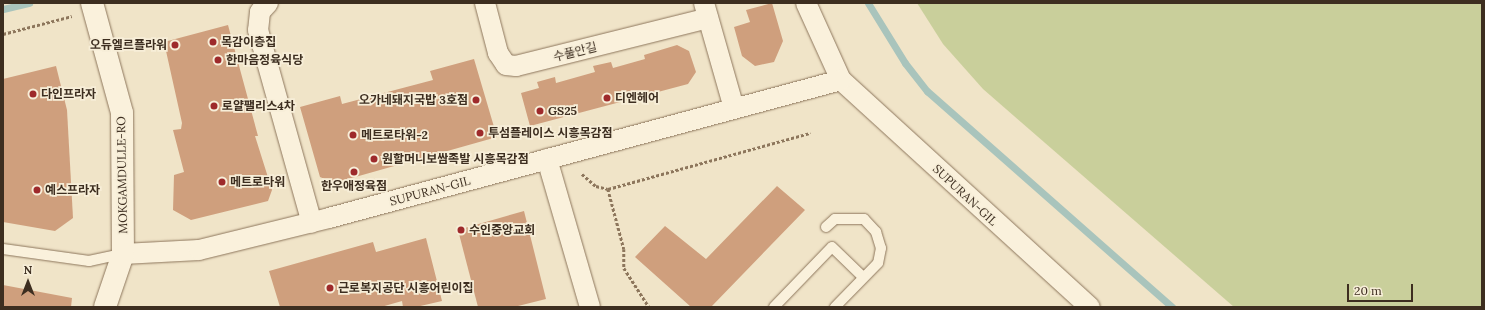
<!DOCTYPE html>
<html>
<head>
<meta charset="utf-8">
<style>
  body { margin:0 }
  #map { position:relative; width:1485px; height:310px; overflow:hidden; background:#f0e4c8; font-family:Lora,"Noto Sans KR",serif }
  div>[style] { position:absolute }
  .green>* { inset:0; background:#c9cf9b }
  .stream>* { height:7px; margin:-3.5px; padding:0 3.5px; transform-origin:3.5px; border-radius:3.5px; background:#a9c4bc }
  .building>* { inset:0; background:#cf9f7d }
  .path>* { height:2.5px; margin-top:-1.25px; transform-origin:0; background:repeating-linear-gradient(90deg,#8d765c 0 3px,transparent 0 5px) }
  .roads { filter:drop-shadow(0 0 1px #8d765c) drop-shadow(0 0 1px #8d765c) }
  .lane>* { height:10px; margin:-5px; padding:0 5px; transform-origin:5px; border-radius:5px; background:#faf1dc }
  .street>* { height:20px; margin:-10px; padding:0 10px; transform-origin:10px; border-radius:10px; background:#faf1dc }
  .secondary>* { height:22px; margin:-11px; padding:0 11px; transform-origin:11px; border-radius:11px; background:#faf1dc }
  .dots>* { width:11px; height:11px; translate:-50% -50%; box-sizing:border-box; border:2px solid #f7eed8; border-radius:50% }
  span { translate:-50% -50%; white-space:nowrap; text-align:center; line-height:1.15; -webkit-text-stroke:3.5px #f7eed8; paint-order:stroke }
  .poi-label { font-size:12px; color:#3d2e20; font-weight:700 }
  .left { translate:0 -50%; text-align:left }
  .right { translate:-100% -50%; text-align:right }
  .street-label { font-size:12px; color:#3d2e20 }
  .frame { position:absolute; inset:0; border:4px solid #3d2e20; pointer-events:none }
  .north { position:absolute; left:8px; top:262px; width:40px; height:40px; -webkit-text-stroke:3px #f7eed8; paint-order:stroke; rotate:0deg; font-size:11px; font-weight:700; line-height:16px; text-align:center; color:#3d2e20 }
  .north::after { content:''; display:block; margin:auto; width:14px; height:18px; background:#3d2e20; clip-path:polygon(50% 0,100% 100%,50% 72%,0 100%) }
  .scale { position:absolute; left:1347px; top:284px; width:66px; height:18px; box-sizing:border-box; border:2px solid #3d2e20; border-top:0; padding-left:5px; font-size:12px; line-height:14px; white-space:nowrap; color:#3d2e20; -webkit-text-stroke:3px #f7eed8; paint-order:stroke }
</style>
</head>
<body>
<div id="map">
  <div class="green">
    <div style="clip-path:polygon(917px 3px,1482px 3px,1482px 307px,1234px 307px,983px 89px,943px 44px)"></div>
  </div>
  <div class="stream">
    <div style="left:868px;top:3px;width:70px;rotate:58.3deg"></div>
    <div style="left:905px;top:63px;width:36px;rotate:52deg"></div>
    <div style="left:927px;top:91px;width:327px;rotate:41.4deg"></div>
    <div style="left:3px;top:9px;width:27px;rotate:-13deg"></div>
  </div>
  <div class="building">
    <div style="clip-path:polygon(772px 3px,783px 41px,774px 62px,755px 66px,742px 56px,734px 27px,750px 22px,746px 10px)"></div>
    <div style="clip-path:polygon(228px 25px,258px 136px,255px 136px,272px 190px,268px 201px,191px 220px,173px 210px,174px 175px,184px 172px,173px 130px,181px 129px,182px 123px,164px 42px)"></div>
    <div style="clip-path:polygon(677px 45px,689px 51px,696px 72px,688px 84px,530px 126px,521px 93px,539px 88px,537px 82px,555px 77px,556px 83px,595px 72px,593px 66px,611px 62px,613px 68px,645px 59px,644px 55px)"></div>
    <div style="clip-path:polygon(474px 59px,497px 137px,334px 183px,320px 177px,300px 107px,340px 96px,342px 104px,433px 80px,430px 71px)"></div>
    <div style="clip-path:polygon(56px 66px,67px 110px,73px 218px,55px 231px,3px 222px,3px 79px)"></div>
    <div style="clip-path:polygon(777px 186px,805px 210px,711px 307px,691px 307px,635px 257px,665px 226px,706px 259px)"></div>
    <div style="clip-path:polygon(524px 211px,546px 299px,514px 307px,478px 307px,458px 230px)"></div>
    <div style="clip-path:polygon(426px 238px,442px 301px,416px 307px,403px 307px,402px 301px,381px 307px,280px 307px,269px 271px,373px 242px,376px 252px)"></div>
    <div style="clip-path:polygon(3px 285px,72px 298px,71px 307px,3px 307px)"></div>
  </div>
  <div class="path">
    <div style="left:3px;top:34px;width:71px;rotate:-14.6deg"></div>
    <div style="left:582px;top:174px;width:18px;rotate:41deg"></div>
    <div style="left:596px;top:186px;width:12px;rotate:14deg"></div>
    <div style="left:608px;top:189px;width:62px;rotate:75.1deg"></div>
    <div style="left:624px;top:249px;width:19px;rotate:90deg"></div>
    <div style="left:624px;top:268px;width:46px;rotate:57.3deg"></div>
    <div style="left:608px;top:189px;width:210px;rotate:-15.5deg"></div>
  </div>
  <div class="roads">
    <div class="lane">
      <div style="left:826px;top:227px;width:12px;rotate:-42deg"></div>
      <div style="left:835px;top:219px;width:29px"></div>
      <div style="left:864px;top:219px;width:18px;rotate:47deg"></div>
      <div style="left:876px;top:232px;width:17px;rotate:73deg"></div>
      <div style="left:881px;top:248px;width:15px;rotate:101deg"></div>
      <div style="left:878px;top:263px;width:62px;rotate:134.3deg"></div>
      <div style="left:3px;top:249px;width:87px;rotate:7.9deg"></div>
      <div style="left:89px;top:261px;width:35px;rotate:-12deg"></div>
      <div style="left:774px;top:307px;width:83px;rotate:-46deg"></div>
      <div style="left:832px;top:247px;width:43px;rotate:44.1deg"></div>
    </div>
    <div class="street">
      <div style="left:268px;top:3px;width:12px;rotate:132deg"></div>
      <div style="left:260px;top:12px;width:18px;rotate:96deg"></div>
      <div style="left:258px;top:30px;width:200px;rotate:74.4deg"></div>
      <div style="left:485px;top:3px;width:52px;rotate:75.4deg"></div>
      <div style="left:498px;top:53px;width:14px;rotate:56deg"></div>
      <div style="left:506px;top:65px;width:10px;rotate:6deg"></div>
      <div style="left:516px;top:66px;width:198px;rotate:-14deg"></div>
      <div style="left:704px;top:3px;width:109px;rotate:74.1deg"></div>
      <div style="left:806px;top:3px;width:85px;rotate:65.6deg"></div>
      <div style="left:841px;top:80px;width:337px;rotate:42.4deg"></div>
      <div style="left:547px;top:159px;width:154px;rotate:73.8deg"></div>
      <div style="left:123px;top:254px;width:76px;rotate:-3deg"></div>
      <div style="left:199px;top:250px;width:134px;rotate:-13.8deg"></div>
      <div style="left:329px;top:218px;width:530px;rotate:-15.08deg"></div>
    </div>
    <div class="secondary">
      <div style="left:92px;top:3px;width:114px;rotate:74.7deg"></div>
      <div style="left:122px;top:113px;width:141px;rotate:89.6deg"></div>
      <div style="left:123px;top:254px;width:56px;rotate:108.8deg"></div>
    </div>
  </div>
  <div class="dots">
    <div style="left:213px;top:42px;background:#9e2a2b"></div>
    <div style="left:175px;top:45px;background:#9e2a2b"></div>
    <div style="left:218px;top:60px;background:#9e2a2b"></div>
    <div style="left:33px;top:94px;background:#9e2a2b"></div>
    <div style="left:607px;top:98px;background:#9e2a2b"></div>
    <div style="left:476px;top:100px;background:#9e2a2b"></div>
    <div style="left:214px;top:106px;background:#9e2a2b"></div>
    <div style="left:540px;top:111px;background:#9e2a2b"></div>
    <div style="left:480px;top:133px;background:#9e2a2b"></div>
    <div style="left:353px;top:135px;background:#9e2a2b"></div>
    <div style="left:374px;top:159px;background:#9e2a2b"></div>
    <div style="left:354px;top:172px;background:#9e2a2b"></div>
    <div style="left:222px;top:182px;background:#9e2a2b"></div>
    <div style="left:37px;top:190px;background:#9e2a2b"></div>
    <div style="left:461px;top:230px;background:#9e2a2b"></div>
    <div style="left:330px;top:288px;background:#9e2a2b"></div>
  </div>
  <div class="poi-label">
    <span class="left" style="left:221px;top:42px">목감이층집</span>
    <span class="right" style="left:167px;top:45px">오듀엘르플라워</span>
    <span class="left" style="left:226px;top:60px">한마음정육식당</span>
    <span class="left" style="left:41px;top:94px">다인프라자</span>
    <span class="left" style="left:615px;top:98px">디엔헤어</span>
    <span class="right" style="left:468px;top:100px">오가네돼지국밥 3호점</span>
    <span class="left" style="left:222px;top:106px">로얄팰리스4차</span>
    <span class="left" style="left:548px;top:111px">GS25</span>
    <span class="left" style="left:488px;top:133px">투섬플레이스 시흥목감점</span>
    <span class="left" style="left:361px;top:135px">메트로타워-2</span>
    <span class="left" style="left:382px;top:159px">원할머니보쌈족발 시흥목감점</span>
    <span class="left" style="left:230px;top:182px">메트로타워</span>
    <span style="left:354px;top:186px">한우애정육점</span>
    <span class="left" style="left:45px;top:190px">예스프라자</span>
    <span class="left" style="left:469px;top:230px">수인중앙교회</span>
    <span class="left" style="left:338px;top:288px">근로복지공단 시흥어린이집</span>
  </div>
  <div class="street-label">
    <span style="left:575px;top:52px;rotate:-14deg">수풀안길</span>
    <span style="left:122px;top:175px;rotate:-91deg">MOKGAMDULLE-RO</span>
    <span style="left:430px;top:191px;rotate:-15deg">SUPURAN-GIL</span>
    <span style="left:965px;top:195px;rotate:43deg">SUPURAN-GIL</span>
  </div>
  <div class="frame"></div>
  <div class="north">N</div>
  <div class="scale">20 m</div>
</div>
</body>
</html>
